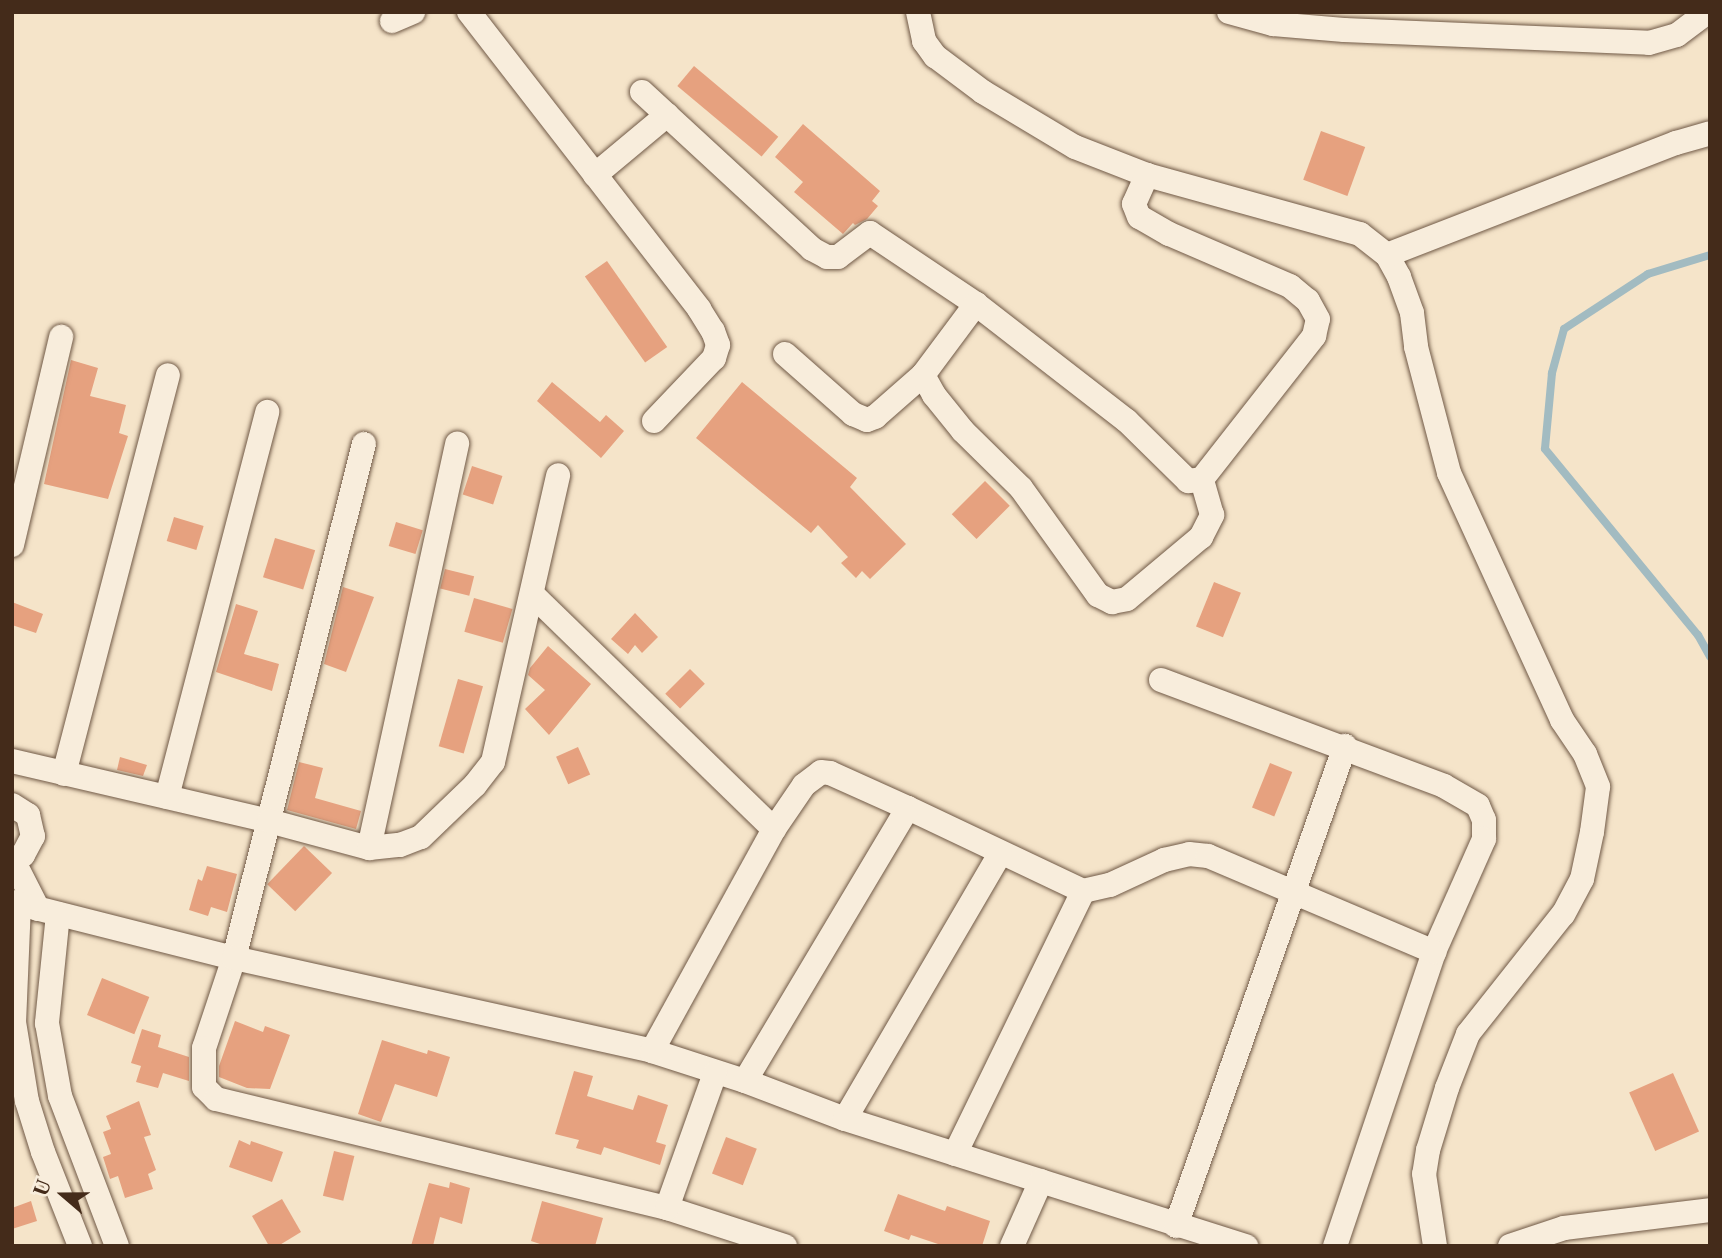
<!DOCTYPE html>
<html>
<head>
<meta charset="utf-8">
<style>
  body { margin:0 }
  #map { position:relative; width:1722px; height:1258px; overflow:hidden; background:#f5e4c9; font-family:"Libre Caslon Text",serif }
  div>[style] { position:absolute }
  .stream>* { height:8px; margin:-4px; padding:0 4px; transform-origin:4px; border-radius:4px; background:#a2bbc1 }
  .building>* { inset:0; background:#e6a17f; transform-origin:0 0 }
  .roads { filter:drop-shadow(0 0 2px #705946) drop-shadow(0 0 2px #705946) }
  .minor>* { height:24px; margin:-12px; padding:0 12px; transform-origin:12px; border-radius:12px; background:#f8eddc }
  span { translate:-50% -50%; white-space:nowrap; text-align:center; line-height:1.15; -webkit-text-stroke:5px #f8eddc; paint-order:stroke }
  .frame { position:absolute; inset:0; border:14px solid #442b1a; pointer-events:none }
  .north { position:absolute; left:28px; top:1160px; width:70px; height:70px; -webkit-text-stroke:5px #f8eddc; paint-order:stroke; rotate:290deg; font-size:19px; font-weight:700; line-height:28px; text-align:center; color:#442b1a }
  .north::after { content:''; display:block; margin:auto; width:24px; height:32px; background:#442b1a; clip-path:polygon(50% 0,100% 100%,50% 72%,0 100%) }
</style>
</head>
<body>
<div id="map">
  <div class="stream">
    <div style="left:1710px;top:255px;width:65px;rotate:163deg"></div>
    <div style="left:1648px;top:274px;width:100px;rotate:146.8deg"></div>
    <div style="left:1564px;top:329px;width:46px;rotate:105.3deg"></div>
    <div style="left:1552px;top:373px;width:76px;rotate:95.3deg"></div>
    <div style="left:1545px;top:449px;width:241px;rotate:50.6deg"></div>
    <div style="left:1698px;top:635px;width:25px;rotate:61deg"></div>
  </div>
  <div class="building">
    <div style="left:694px;top:66px;width:110px;height:26px;rotate:40deg"></div>
    <div style="clip-path:polygon(803px 124px,880px 191px,872px 201px,878px 206px,867px 219px,855px 225px,853px 223px,843px 234px,794px 192px,803px 182px,775px 157px)"></div>
    <div style="left:1321px;top:131px;width:47px;height:52px;rotate:20deg"></div>
    <div style="left:607px;top:261px;width:105px;height:27px;rotate:55deg"></div>
    <div style="clip-path:polygon(71px 360px,98px 368px,90px 396px,126px 405px,119px 433px,128px 436px,108px 499px,44px 484px)"></div>
    <div style="clip-path:polygon(552px 382px,600px 422px,606px 415px,624px 431px,601px 458px,537px 401px)"></div>
    <div style="clip-path:polygon(742px 382px,857px 478px,850px 487px,906px 544px,870px 579px,862px 571px,856px 578px,841px 563px,848px 557px,818px 525px,811px 533px,696px 438px)"></div>
    <div style="left:472px;top:466px;width:32px;height:30px;rotate:18deg"></div>
    <div style="left:985px;top:481px;width:35px;height:47px;rotate:45deg"></div>
    <div style="left:174px;top:517px;width:31px;height:25px;rotate:17deg"></div>
    <div style="left:396px;top:522px;width:28px;height:25px;rotate:17deg"></div>
    <div style="left:275px;top:538px;width:42px;height:41px;rotate:17deg"></div>
    <div style="left:445px;top:569px;width:30px;height:20px;rotate:14deg"></div>
    <div style="left:1214px;top:582px;width:29px;height:48px;rotate:22deg"></div>
    <div style="clip-path:polygon(343px 587px,374px 597px,346px 672px,324px 664px)"></div>
    <div style="left:474px;top:598px;width:40px;height:35px;rotate:16deg"></div>
    <div style="clip-path:polygon(12px 602px,43px 614px,36px 633px,12px 625px)"></div>
    <div style="clip-path:polygon(236px 604px,258px 611px,244px 654px,279px 664px,272px 691px,216px 672px)"></div>
    <div style="clip-path:polygon(635px 613px,658px 637px,642px 653px,635px 645px,628px 654px,611px 639px)"></div>
    <div style="clip-path:polygon(548px 646px,591px 684px,549px 735px,525px 709px,545px 690px,528px 675px,530px 668px)"></div>
    <div style="left:690px;top:669px;width:21px;height:35px;rotate:45deg"></div>
    <div style="left:458px;top:679px;width:26px;height:70px;rotate:16deg"></div>
    <div style="left:578px;top:747px;width:30px;height:24px;rotate:66deg"></div>
    <div style="clip-path:polygon(120px 757px,147px 765px,143px 776px,117px 770px)"></div>
    <div style="clip-path:polygon(299px 762px,323px 768px,315px 798px,361px 811px,356px 829px,287px 810px)"></div>
    <div style="left:1270px;top:763px;width:24px;height:48px;rotate:22deg"></div>
    <div style="left:304px;top:846px;width:39px;height:53px;rotate:44deg"></div>
    <div style="clip-path:polygon(207px 866px,237px 874px,227px 912px,211px 907px,208px 916px,189px 910px,198px 879px,202px 881px)"></div>
    <div style="left:102px;top:978px;width:51px;height:40px;rotate:22deg"></div>
    <div style="clip-path:polygon(235px 1021px,263px 1032px,265px 1026px,290px 1035px,270px 1089px,247px 1088px,219px 1077px,219px 1066px)"></div>
    <div style="clip-path:polygon(142px 1029px,161px 1035px,158px 1047px,189px 1057px,189px 1081px,163px 1073px,158px 1088px,136px 1082px,141px 1066px,131px 1063px)"></div>
    <div style="clip-path:polygon(382px 1040px,427px 1054px,428px 1050px,450px 1057px,437px 1097px,395px 1084px,381px 1122px,358px 1114px)"></div>
    <div style="clip-path:polygon(574px 1071px,593px 1076px,587px 1096px,633px 1110px,638px 1095px,668px 1105px,656px 1142px,666px 1145px,660px 1165px,604px 1147px,601px 1155px,576px 1148px,579px 1140px,555px 1134px)"></div>
    <div style="left:1673px;top:1073px;width:64px;height:48px;rotate:66deg"></div>
    <div style="clip-path:polygon(139px 1101px,151px 1135px,144px 1137px,156px 1170px,148px 1174px,153px 1189px,125px 1198px,118px 1176px,110px 1179px,103px 1157px,111px 1154px,103px 1132px,111px 1129px,106px 1116px)"></div>
    <div style="left:726px;top:1137px;width:33px;height:39px;rotate:21deg"></div>
    <div style="clip-path:polygon(239px 1140px,250px 1145px,251px 1141px,283px 1152px,272px 1182px,229px 1167px)"></div>
    <div style="left:334px;top:1151px;width:21px;height:46px;rotate:14deg"></div>
    <div style="clip-path:polygon(450px 1182px,470px 1188px,462px 1224px,440px 1217px,433px 1246px,411px 1246px,429px 1183px,449px 1188px)"></div>
    <div style="clip-path:polygon(898px 1194px,945px 1211px,947px 1206px,990px 1221px,982px 1246px,944px 1246px,911px 1235px,909px 1240px,884px 1231px)"></div>
    <div style="clip-path:polygon(282px 1199px,301px 1232px,278px 1246px,269px 1246px,252px 1216px)"></div>
    <div style="clip-path:polygon(31px 1201px,37px 1221px,12px 1229px,12px 1208px)"></div>
    <div style="clip-path:polygon(542px 1201px,603px 1218px,595px 1246px,546px 1246px,531px 1241px)"></div>
  </div>
  <div class="roads">
    <div class="minor">
      <div style="left:469px;top:12px;width:376px;rotate:52.2deg"></div>
      <div style="left:699px;top:309px;width:26px;rotate:58deg"></div>
      <div style="left:713px;top:331px;width:15px;rotate:70deg"></div>
      <div style="left:718px;top:345px;width:14px;rotate:107deg"></div>
      <div style="left:714px;top:358px;width:87px;rotate:133.6deg"></div>
      <div style="left:918px;top:12px;width:30px;rotate:78deg"></div>
      <div style="left:924px;top:41px;width:19px;rotate:54deg"></div>
      <div style="left:935px;top:56px;width:60px;rotate:36.9deg"></div>
      <div style="left:983px;top:92px;width:107px;rotate:30.9deg"></div>
      <div style="left:1075px;top:147px;width:77px;rotate:21.3deg"></div>
      <div style="left:1147px;top:175px;width:221px;rotate:15.5deg"></div>
      <div style="left:1360px;top:234px;width:34px;rotate:38deg"></div>
      <div style="left:1387px;top:255px;width:25px;rotate:61deg"></div>
      <div style="left:1399px;top:277px;width:38px;rotate:70deg"></div>
      <div style="left:1412px;top:313px;width:34px;rotate:83deg"></div>
      <div style="left:1416px;top:347px;width:130px;rotate:75.3deg"></div>
      <div style="left:1449px;top:473px;width:272px;rotate:65.4deg"></div>
      <div style="left:1562px;top:720px;width:41px;rotate:55.9deg"></div>
      <div style="left:1585px;top:754px;width:35px;rotate:68deg"></div>
      <div style="left:1598px;top:787px;width:45px;rotate:97.6deg"></div>
      <div style="left:1592px;top:832px;width:48px;rotate:102deg"></div>
      <div style="left:1582px;top:879px;width:40px;rotate:118deg"></div>
      <div style="left:1563px;top:914px;width:153px;rotate:128.4deg"></div>
      <div style="left:1468px;top:1034px;width:58px;rotate:111.3deg"></div>
      <div style="left:1447px;top:1088px;width:65px;rotate:107deg"></div>
      <div style="left:1428px;top:1150px;width:24px;rotate:99deg"></div>
      <div style="left:1424px;top:1174px;width:73px;rotate:81.3deg"></div>
      <div style="left:1229px;top:12px;width:46px;rotate:15.3deg"></div>
      <div style="left:1273px;top:24px;width:71px;rotate:4.8deg"></div>
      <div style="left:1344px;top:30px;width:305px;rotate:2.4deg"></div>
      <div style="left:1649px;top:43px;width:29px;rotate:-16deg"></div>
      <div style="left:1677px;top:35px;width:38px;rotate:-37deg"></div>
      <div style="left:392px;top:21px;width:23px;rotate:-23deg"></div>
      <div style="left:642px;top:92px;width:231px;rotate:42.7deg"></div>
      <div style="left:812px;top:249px;width:17px;rotate:28deg"></div>
      <div style="left:827px;top:257px;width:11px"></div>
      <div style="left:838px;top:257px;width:40px;rotate:-37deg"></div>
      <div style="left:870px;top:233px;width:128px;rotate:33.8deg"></div>
      <div style="left:976px;top:304px;width:191px;rotate:37.8deg"></div>
      <div style="left:1127px;top:421px;width:86px;rotate:44.5deg"></div>
      <div style="left:1188px;top:481px;width:14px;rotate:-8deg"></div>
      <div style="left:1202px;top:479px;width:182px;rotate:-51.9deg"></div>
      <div style="left:1314px;top:336px;width:17px;rotate:-77deg"></div>
      <div style="left:1318px;top:319px;width:21px;rotate:-119deg"></div>
      <div style="left:1308px;top:301px;width:23px;rotate:-140deg"></div>
      <div style="left:1290px;top:286px;width:132px;rotate:-156.7deg"></div>
      <div style="left:1169px;top:234px;width:34px;rotate:-150deg"></div>
      <div style="left:1139px;top:217px;width:14px;rotate:-111deg"></div>
      <div style="left:1134px;top:204px;width:32px;rotate:-66deg"></div>
      <div style="left:595px;top:175px;width:94px;rotate:-39.8deg"></div>
      <div style="left:1387px;top:255px;width:310px;rotate:-21.2deg"></div>
      <div style="left:1676px;top:143px;width:35px;rotate:-16deg"></div>
      <div style="left:785px;top:354px;width:91px;rotate:41.4deg"></div>
      <div style="left:853px;top:414px;width:15px;rotate:23deg"></div>
      <div style="left:867px;top:420px;width:9px;rotate:-21deg"></div>
      <div style="left:875px;top:417px;width:64px;rotate:-41.2deg"></div>
      <div style="left:923px;top:375px;width:89px;rotate:-53.3deg"></div>
      <div style="left:923px;top:375px;width:23px;rotate:61deg"></div>
      <div style="left:934px;top:395px;width:46px;rotate:51.1deg"></div>
      <div style="left:963px;top:431px;width:81px;rotate:44.5deg"></div>
      <div style="left:1021px;top:488px;width:132px;rotate:54.3deg"></div>
      <div style="left:1098px;top:595px;width:16px;rotate:27deg"></div>
      <div style="left:1112px;top:602px;width:15px;rotate:-11deg"></div>
      <div style="left:1127px;top:599px;width:97px;rotate:-40deg"></div>
      <div style="left:1201px;top:537px;width:25px;rotate:-63deg"></div>
      <div style="left:1212px;top:515px;width:37px;rotate:-106deg"></div>
      <div style="left:364px;top:444px;width:530px;rotate:104.19deg"></div>
      <div style="left:234px;top:958px;width:95px;rotate:108.4deg"></div>
      <div style="left:204px;top:1048px;width:39px;rotate:90deg"></div>
      <div style="left:204px;top:1087px;width:17px;rotate:45deg"></div>
      <div style="left:216px;top:1099px;width:464px;rotate:13.6deg"></div>
      <div style="left:667px;top:1208px;width:124px;rotate:17.9deg"></div>
      <div style="left:12px;top:545px;width:214px;rotate:-76.7deg"></div>
      <div style="left:533px;top:595px;width:336px;rotate:44.2deg"></div>
      <div style="left:1161px;top:680px;width:302px;rotate:20.5deg"></div>
      <div style="left:1444px;top:786px;width:39px;rotate:30deg"></div>
      <div style="left:1478px;top:806px;width:15px;rotate:67deg"></div>
      <div style="left:1484px;top:820px;width:19px;rotate:90deg"></div>
      <div style="left:1484px;top:839px;width:124px;rotate:113.9deg"></div>
      <div style="left:1434px;top:952px;width:310px;rotate:108.6deg"></div>
      <div style="left:12px;top:761px;width:264px;rotate:13.1deg"></div>
      <div style="left:269px;top:821px;width:104px;rotate:15.1deg"></div>
      <div style="left:369px;top:848px;width:414px;rotate:-77.7deg"></div>
      <div style="left:64px;top:774px;width:412px;rotate:-75.4deg"></div>
      <div style="left:167px;top:797px;width:398px;rotate:-75.4deg"></div>
      <div style="left:12px;top:805px;width:19px;rotate:32deg"></div>
      <div style="left:28px;top:815px;width:22px;rotate:77deg"></div>
      <div style="left:33px;top:836px;width:21px;rotate:118deg"></div>
      <div style="left:23px;top:855px;width:12px;rotate:156deg"></div>
      <div style="left:369px;top:848px;width:31px;rotate:-6deg"></div>
      <div style="left:400px;top:845px;width:22px;rotate:-21deg"></div>
      <div style="left:421px;top:837px;width:75px;rotate:-43.9deg"></div>
      <div style="left:475px;top:785px;width:29px;rotate:-52deg"></div>
      <div style="left:493px;top:762px;width:294px;rotate:-77.2deg"></div>
      <div style="left:13px;top:860px;width:55px;rotate:63deg"></div>
      <div style="left:12px;top:902px;width:229px;rotate:14.2deg"></div>
      <div style="left:234px;top:958px;width:428px;rotate:12.5deg"></div>
      <div style="left:652px;top:1051px;width:98px;rotate:17.9deg"></div>
      <div style="left:745px;top:1081px;width:107px;rotate:20.8deg"></div>
      <div style="left:845px;top:1119px;width:421px;rotate:17.6deg"></div>
      <div style="left:19px;top:904px;width:118px;rotate:92.4deg"></div>
      <div style="left:14px;top:1022px;width:80px;rotate:80.7deg"></div>
      <div style="left:27px;top:1101px;width:53px;rotate:72.6deg"></div>
      <div style="left:43px;top:1152px;width:101px;rotate:68.5deg"></div>
      <div style="left:58px;top:914px;width:110px;rotate:95.8deg"></div>
      <div style="left:47px;top:1023px;width:74px;rotate:79.9deg"></div>
      <div style="left:60px;top:1096px;width:160px;rotate:69.2deg"></div>
      <div style="left:652px;top:1051px;width:253px;rotate:-61.2deg"></div>
      <div style="left:774px;top:829px;width:53px;rotate:-55.7deg"></div>
      <div style="left:804px;top:785px;width:21px;rotate:-37deg"></div>
      <div style="left:821px;top:772px;width:9px;rotate:6deg"></div>
      <div style="left:830px;top:773px;width:85px;rotate:24.2deg"></div>
      <div style="left:908px;top:808px;width:194px;rotate:25.4deg"></div>
      <div style="left:1083px;top:891px;width:28px;rotate:-13deg"></div>
      <div style="left:1110px;top:885px;width:60px;rotate:-24.8deg"></div>
      <div style="left:1164px;top:860px;width:26px;rotate:-13deg"></div>
      <div style="left:1189px;top:854px;width:19px;rotate:6deg"></div>
      <div style="left:1208px;top:856px;width:246px;rotate:23deg"></div>
      <div style="left:745px;top:1081px;width:318px;rotate:-59.2deg"></div>
      <div style="left:845px;top:1119px;width:307px;rotate:-59.7deg"></div>
      <div style="left:955px;top:1154px;width:292px;rotate:-64deg"></div>
      <div style="left:667px;top:1208px;width:143px;rotate:-70.4deg"></div>
      <div style="left:1176px;top:1226px;width:509px;rotate:-70.6deg"></div>
      <div style="left:1012px;top:1246px;width:71px;rotate:-66deg"></div>
      <div style="left:1510px;top:1246px;width:57px;rotate:-18.4deg"></div>
      <div style="left:1564px;top:1228px;width:147px;rotate:-7deg"></div>
    </div>
  </div>
  <div class="frame"></div>
  <div class="north">U</div>
</div>
</body>
</html>
